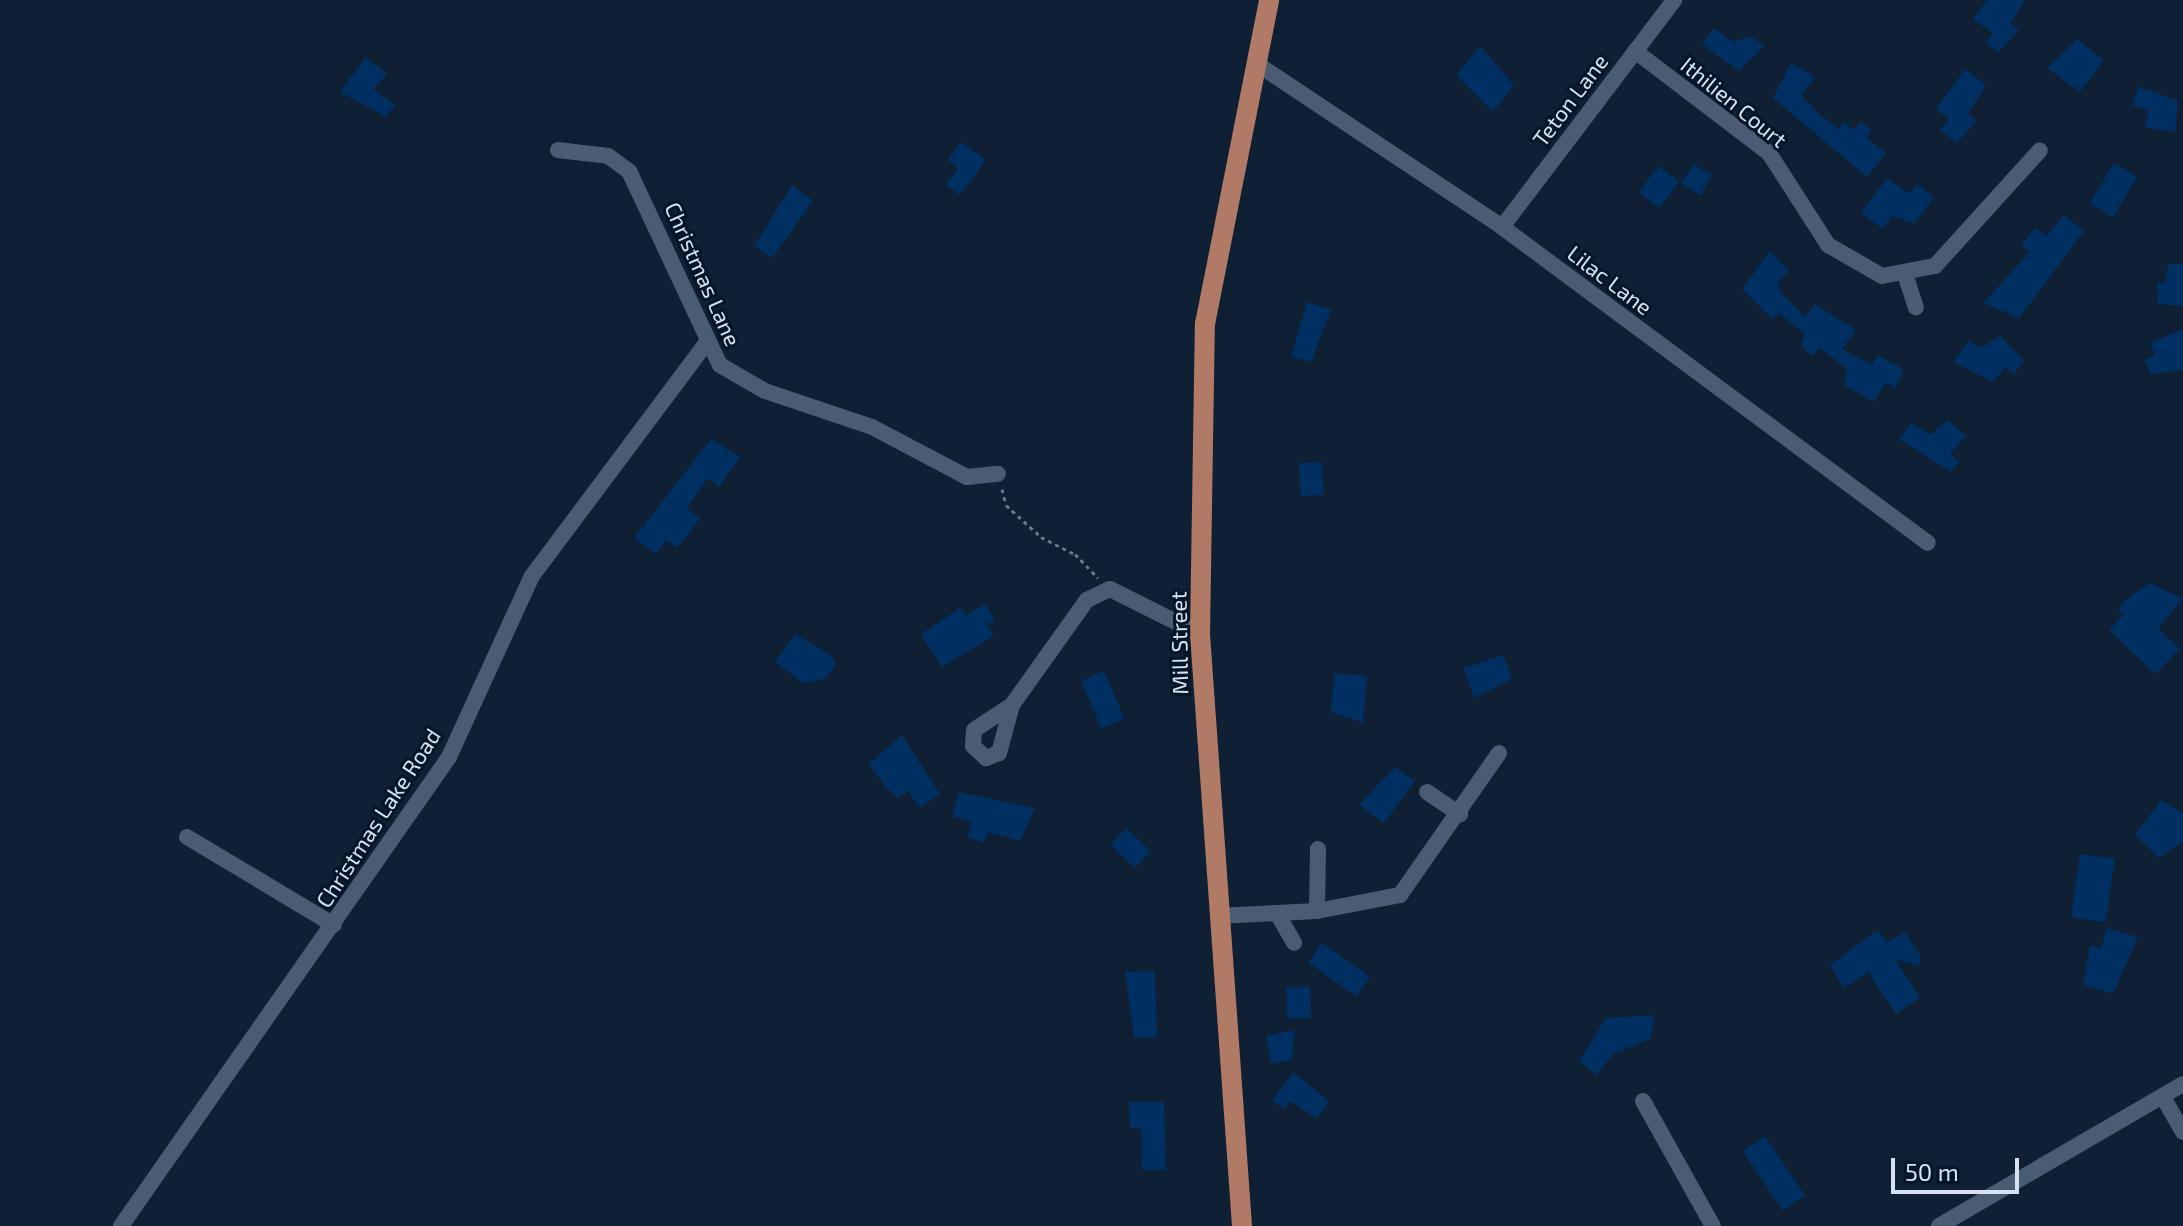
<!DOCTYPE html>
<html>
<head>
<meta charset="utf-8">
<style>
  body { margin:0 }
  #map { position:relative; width:2183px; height:1226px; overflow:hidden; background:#0f1f34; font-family:"Exo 2",sans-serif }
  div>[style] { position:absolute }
  .building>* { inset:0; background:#002f62; transform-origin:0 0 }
  .path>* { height:3px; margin-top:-1.5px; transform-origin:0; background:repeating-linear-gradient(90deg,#697688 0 4px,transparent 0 8px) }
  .minor>* { height:16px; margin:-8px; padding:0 8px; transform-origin:8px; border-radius:8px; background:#495c74 }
  .major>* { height:20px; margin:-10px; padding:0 10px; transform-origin:10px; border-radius:10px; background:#b07a67 }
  span { translate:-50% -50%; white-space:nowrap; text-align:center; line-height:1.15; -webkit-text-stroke:6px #06162a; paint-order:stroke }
  .street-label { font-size:22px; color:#d7e2f0 }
  .scale { position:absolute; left:1891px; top:1158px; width:128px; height:36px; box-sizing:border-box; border:4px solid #d7e2f0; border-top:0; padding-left:10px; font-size:24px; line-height:28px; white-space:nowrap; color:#d7e2f0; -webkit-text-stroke:6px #06162a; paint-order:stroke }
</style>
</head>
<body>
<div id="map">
  <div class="building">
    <div style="clip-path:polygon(1987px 0,2025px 0,2010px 24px,2019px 30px,1998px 53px,1986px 43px,1993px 33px,1973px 19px)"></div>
    <div style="clip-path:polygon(1714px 28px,1733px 42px,1751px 36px,1764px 46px,1739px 71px,1702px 44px)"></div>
    <div style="clip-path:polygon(2077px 39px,2104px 60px,2080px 92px,2047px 68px)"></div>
    <div style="clip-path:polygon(1480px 46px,1514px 85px,1493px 112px,1456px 75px)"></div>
    <div style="clip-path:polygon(365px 58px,387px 73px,374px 90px,395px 105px,386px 117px,340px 92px)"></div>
    <div style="clip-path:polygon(1791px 63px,1815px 77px,1801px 95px,1817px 112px,1839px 129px,1844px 122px,1854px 130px,1861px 122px,1872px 130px,1866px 138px,1886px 153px,1867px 177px,1773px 98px)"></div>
    <div style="clip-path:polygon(1965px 69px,1986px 85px,1968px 114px,1977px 121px,1957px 143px,1940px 130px,1949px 119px,1936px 109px)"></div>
    <div style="clip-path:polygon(2138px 86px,2178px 101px,2175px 132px,2144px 127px,2149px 111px,2132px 105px)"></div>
    <div style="clip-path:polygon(961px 142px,986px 160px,960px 195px,946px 185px,958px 168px,948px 160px)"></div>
    <div style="left:2114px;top:163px;width:27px;height:47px;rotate:31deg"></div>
    <div style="left:1693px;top:164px;width:22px;height:23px;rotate:30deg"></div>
    <div style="left:1658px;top:166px;width:26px;height:33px;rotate:36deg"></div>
    <div style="clip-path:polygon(1887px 178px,1909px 194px,1917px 184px,1934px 197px,1914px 224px,1892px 216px,1883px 229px,1861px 213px)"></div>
    <div style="clip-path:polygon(792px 185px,813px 201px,772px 258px,754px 246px)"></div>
    <div style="clip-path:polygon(2064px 215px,2084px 231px,2019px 318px,1983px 303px,2030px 252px,2021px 245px,2035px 228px,2046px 236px)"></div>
    <div style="clip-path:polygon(1770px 251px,1789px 271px,1778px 281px,1781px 293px,1805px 317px,1815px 304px,1856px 330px,1842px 349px,1872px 365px,1877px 355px,1897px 365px,1904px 371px,1895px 388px,1886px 382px,1874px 402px,1844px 385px,1847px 369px,1820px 348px,1813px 356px,1801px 347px,1804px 333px,1779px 313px,1773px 320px,1742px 289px)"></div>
    <div style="clip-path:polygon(2168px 264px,2183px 264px,2183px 306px,2158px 304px,2157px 283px,2165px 283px)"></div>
    <div style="clip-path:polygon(1307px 302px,1331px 310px,1311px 362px,1291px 356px)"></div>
    <div style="clip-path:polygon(2183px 329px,2183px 370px,2151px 374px,2144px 360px,2155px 355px,2150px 343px)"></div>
    <div style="clip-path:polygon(2000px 336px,2024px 361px,2014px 374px,2005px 367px,1993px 382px,1953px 362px,1969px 340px,1980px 348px)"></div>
    <div style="clip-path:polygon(1947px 420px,1966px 435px,1950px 454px,1959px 461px,1951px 472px,1899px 439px,1911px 423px,1931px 435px)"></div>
    <div style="clip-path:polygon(711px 439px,740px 457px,719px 487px,708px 478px,687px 508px,700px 518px,683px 542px,676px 547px,666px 540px,656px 554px,634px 538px)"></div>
    <div style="left:1322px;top:462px;width:33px;height:23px;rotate:87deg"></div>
    <div style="clip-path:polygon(2150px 583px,2183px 599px,2158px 628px,2180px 649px,2155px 674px,2109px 630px,2123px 615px,2118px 610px,2125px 600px)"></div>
    <div style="clip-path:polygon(985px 604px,995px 620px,987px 625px,994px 636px,942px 667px,921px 634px,961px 607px,966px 615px)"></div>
    <div style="clip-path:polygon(795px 634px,832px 656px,836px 664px,825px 679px,803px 683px,775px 662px)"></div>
    <div style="clip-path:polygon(1503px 655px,1512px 679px,1474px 698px,1463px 668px)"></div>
    <div style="left:1104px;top:671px;width:52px;height:25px;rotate:67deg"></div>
    <div style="clip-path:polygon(1334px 673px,1367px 676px,1363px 723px,1331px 712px)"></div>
    <div style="clip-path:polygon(902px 735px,940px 794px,920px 808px,908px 791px,898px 798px,886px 788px,869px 764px)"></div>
    <div style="clip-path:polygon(1395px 767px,1415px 781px,1384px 823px,1359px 805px)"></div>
    <div style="clip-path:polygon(959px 792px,1035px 808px,1020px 841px,988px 832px,984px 843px,967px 837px,972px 822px,952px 816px)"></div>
    <div style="clip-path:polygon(2161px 800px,2183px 813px,2183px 841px,2159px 858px,2135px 835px)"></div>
    <div style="left:1126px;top:828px;width:34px;height:23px;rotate:43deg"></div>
    <div style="left:2080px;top:854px;width:35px;height:64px;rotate:8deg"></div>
    <div style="clip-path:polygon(2107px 928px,2138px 937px,2113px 994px,2083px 985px,2090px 945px,2101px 948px)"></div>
    <div style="clip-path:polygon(1878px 930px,1887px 943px,1905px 932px,1921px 957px,1919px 966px,1895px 959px,1920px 998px,1896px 1014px,1868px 972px,1844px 988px,1830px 965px)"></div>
    <div style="left:1322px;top:943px;width:59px;height:24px;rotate:35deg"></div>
    <div style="clip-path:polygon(1155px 971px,1157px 1037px,1134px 1038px,1125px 972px)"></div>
    <div style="left:1310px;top:987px;width:31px;height:24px;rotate:88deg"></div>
    <div style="clip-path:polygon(1654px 1015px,1651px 1039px,1613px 1054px,1597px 1075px,1579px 1061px,1606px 1018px)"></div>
    <div style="clip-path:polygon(1294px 1030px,1292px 1060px,1271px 1064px,1266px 1036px)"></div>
    <div style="clip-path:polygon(1293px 1072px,1329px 1101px,1317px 1119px,1290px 1101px,1284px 1109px,1272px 1101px)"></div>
    <div style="clip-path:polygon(1129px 1102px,1164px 1102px,1166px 1170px,1142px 1170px,1141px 1128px,1130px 1128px)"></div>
    <div style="left:1765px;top:1136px;width:72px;height:27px;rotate:56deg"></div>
  </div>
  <div class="path">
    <div style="left:1002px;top:489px;width:16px;rotate:76deg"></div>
    <div style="left:1006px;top:505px;width:47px;rotate:42.4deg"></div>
    <div style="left:1041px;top:537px;width:38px;rotate:27deg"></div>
    <div style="left:1075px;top:554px;width:33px;rotate:46deg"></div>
  </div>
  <div class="minor">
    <div style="left:1635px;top:51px;width:168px;rotate:37.3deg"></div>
    <div style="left:1769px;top:153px;width:109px;rotate:57.3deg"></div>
    <div style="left:1828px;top:245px;width:62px;rotate:29.9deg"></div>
    <div style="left:1882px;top:276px;width:54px;rotate:-10.7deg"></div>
    <div style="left:1935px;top:266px;width:156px;rotate:-47.8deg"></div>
    <div style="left:1257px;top:64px;width:294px;rotate:33.6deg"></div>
    <div style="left:1502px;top:227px;width:530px;rotate:36.57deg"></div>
    <div style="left:558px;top:150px;width:50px;rotate:6.8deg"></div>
    <div style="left:608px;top:156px;width:26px;rotate:36deg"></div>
    <div style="left:629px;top:171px;width:214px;rotate:64.9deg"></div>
    <div style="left:720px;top:365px;width:52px;rotate:30deg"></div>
    <div style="left:765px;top:391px;width:113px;rotate:18.6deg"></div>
    <div style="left:872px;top:427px;width:107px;rotate:27.8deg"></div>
    <div style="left:967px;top:477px;width:31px;rotate:-6deg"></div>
    <div style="left:1502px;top:227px;width:285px;rotate:-52.8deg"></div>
    <div style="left:1906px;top:277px;width:32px;rotate:72deg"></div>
    <div style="left:1012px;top:705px;width:45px;rotate:146.7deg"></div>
    <div style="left:974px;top:730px;width:16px;rotate:94deg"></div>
    <div style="left:973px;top:746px;width:18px;rotate:43deg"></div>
    <div style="left:986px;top:758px;width:14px;rotate:-21deg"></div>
    <div style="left:999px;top:753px;width:50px;rotate:-74.8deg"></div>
    <div style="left:1012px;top:705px;width:129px;rotate:-54.5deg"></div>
    <div style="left:1087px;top:600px;width:25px;rotate:-26deg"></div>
    <div style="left:1110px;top:589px;width:101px;rotate:26.6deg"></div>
    <div style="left:1427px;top:792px;width:40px;rotate:34deg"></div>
    <div style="left:187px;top:837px;width:171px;rotate:30.9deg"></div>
    <div style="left:1317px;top:911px;width:62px;rotate:-89.1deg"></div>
    <div style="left:1278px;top:915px;width:32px;rotate:60deg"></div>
    <div style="left:1218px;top:916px;width:99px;rotate:-2.9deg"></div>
    <div style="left:1317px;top:911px;width:85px;rotate:-10.9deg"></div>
    <div style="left:1400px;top:895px;width:173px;rotate:-55.1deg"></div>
    <div style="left:2163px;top:1097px;width:40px;rotate:60.3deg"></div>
    <div style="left:1643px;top:1101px;width:143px;rotate:60.8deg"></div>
    <div style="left:121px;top:1226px;width:572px;rotate:-55.03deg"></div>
    <div style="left:449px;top:757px;width:199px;rotate:-65.4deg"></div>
    <div style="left:532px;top:576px;width:289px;rotate:-53.2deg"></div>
    <div style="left:1939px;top:1226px;width:282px;rotate:-30.2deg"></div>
  </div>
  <div class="major">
    <div style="left:1242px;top:1226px;width:593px;rotate:-94.06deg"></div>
    <div style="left:1200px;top:634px;width:310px;rotate:-89.1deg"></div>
    <div style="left:1205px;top:324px;width:330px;rotate:-78.8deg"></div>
  </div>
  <div class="street-label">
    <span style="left:1570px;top:100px;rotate:-53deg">Teton Lane</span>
    <span style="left:1734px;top:102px;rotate:39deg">Ithilien Court</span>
    <span style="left:703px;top:274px;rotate:66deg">Christmas Lane</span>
    <span style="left:1610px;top:280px;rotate:37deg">Lilac Lane</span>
    <span style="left:1179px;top:643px;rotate:-91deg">Mill Street</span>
    <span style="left:378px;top:818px;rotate:-57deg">Christmas Lake Road</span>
  </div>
  <div class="scale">50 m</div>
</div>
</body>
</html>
